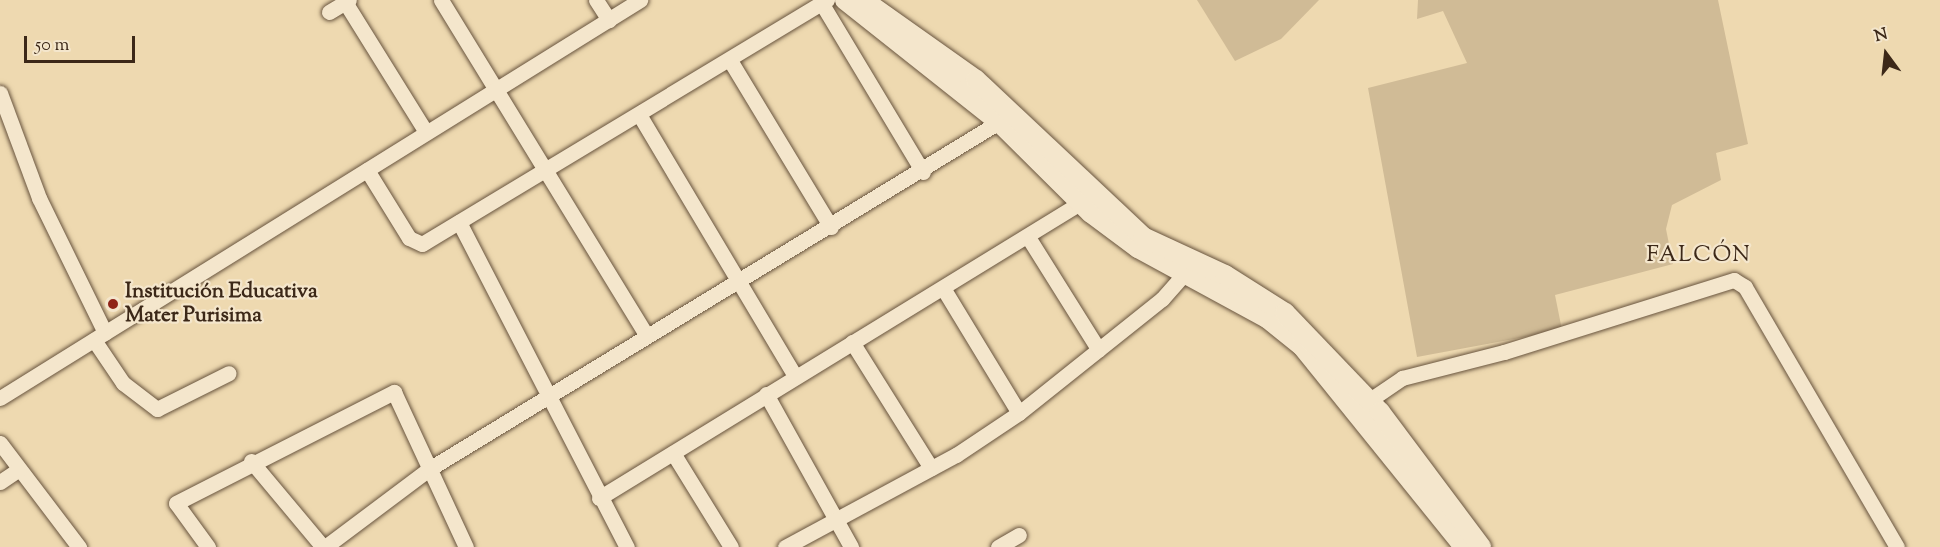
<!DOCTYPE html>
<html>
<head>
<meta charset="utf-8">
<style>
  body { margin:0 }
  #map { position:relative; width:1940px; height:547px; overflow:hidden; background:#eed9b0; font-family:"Sorts Mill Goudy",serif }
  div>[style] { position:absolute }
  .green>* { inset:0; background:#d0bb96 }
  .roads { filter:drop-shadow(0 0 2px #68543e) drop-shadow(0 0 2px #68543e) }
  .minor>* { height:15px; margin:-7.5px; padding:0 7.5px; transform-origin:7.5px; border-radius:7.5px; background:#f4e6cc }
  .tertiary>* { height:20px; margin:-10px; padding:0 10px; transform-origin:10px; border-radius:10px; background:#f4e6cc }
  .dots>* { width:16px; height:16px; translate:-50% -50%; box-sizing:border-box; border:3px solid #f4e6cc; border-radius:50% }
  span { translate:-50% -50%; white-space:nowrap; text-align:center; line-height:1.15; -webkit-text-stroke:4.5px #f4e6cc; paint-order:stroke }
  .poi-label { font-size:21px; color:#3c2818; font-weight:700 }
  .left { translate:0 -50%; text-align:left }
  .neighbourhood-label { font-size:22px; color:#3c2818; letter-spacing:1.5px }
  .north { position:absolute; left:1856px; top:24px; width:60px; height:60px; -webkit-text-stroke:4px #f4e6cc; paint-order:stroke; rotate:345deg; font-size:16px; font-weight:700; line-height:24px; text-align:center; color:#3c2818 }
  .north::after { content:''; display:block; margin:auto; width:21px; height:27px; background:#3c2818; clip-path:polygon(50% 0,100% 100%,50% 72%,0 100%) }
  .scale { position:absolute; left:24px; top:36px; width:111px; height:27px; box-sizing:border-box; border:3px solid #3c2818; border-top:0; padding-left:8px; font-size:18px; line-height:21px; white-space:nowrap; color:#3c2818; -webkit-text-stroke:4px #f4e6cc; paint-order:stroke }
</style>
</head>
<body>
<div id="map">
  <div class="green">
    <div style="clip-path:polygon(1197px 0,1319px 0,1281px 39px,1235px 61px)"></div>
    <div style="clip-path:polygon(1418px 0,1718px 0,1748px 144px,1716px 153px,1721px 180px,1672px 205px,1666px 229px,1673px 264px,1555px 295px,1562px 330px,1417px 357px,1368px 88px,1467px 63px,1443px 11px,1417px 19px)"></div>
  </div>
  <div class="roads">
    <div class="minor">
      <div style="left:441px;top:0;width:391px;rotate:58.5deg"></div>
      <div style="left:596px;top:0;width:24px;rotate:57deg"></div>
      <div style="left:345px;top:2px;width:153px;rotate:58.1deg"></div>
      <div style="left:822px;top:4px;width:196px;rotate:59deg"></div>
      <div style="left:329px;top:12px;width:23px;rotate:-31deg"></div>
      <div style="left:731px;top:62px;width:193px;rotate:58.8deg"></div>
      <div style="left:0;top:93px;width:112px;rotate:69.6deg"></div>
      <div style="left:39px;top:198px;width:150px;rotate:63.9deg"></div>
      <div style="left:640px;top:116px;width:303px;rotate:59.2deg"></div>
      <div style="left:367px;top:170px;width:80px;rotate:58.3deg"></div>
      <div style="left:409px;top:238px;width:14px;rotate:25deg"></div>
      <div style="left:422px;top:244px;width:473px;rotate:-31.1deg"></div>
      <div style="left:459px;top:222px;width:366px;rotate:62.7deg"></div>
      <div style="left:1028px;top:237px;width:133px;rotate:57.9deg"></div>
      <div style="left:943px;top:288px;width:146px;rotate:58.7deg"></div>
      <div style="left:94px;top:340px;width:52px;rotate:56deg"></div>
      <div style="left:123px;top:383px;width:43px;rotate:37.4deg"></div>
      <div style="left:157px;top:409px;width:80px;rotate:-26.6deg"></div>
      <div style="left:852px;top:342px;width:149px;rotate:57.9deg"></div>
      <div style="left:766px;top:394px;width:175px;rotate:60.9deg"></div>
      <div style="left:0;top:398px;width:754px;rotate:-31.88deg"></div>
      <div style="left:1361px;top:406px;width:50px;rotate:-34.3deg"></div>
      <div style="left:1402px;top:378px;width:105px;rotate:-14.3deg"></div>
      <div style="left:1504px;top:352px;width:241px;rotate:-17.4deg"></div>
      <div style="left:1734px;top:280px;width:13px;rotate:32deg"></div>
      <div style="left:1745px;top:287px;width:301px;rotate:59.7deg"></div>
      <div style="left:0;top:443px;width:131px;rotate:52.8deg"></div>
      <div style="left:673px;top:453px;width:110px;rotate:58.3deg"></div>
      <div style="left:251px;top:461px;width:112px;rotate:50.1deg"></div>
      <div style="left:0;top:482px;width:23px;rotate:-34deg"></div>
      <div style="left:599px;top:498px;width:564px;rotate:-31.52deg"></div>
      <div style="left:208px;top:547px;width:54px;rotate:-126deg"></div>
      <div style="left:176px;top:503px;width:245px;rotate:-27deg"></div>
      <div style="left:394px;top:392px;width:171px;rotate:65.1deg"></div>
      <div style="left:325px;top:547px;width:130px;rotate:-36.9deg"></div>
      <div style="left:429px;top:469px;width:677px;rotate:-31.34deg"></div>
      <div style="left:785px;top:547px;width:194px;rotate:-28.3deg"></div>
      <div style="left:956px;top:455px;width:76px;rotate:-33.7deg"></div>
      <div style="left:1019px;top:413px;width:183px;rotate:-38.6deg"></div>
      <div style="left:1162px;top:299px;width:45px;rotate:-48.6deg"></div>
      <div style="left:998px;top:547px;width:24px;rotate:-30deg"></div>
    </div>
    <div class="tertiary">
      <div style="left:845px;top:0;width:198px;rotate:38.4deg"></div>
      <div style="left:1000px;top:123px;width:128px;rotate:44.7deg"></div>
      <div style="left:1091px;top:213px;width:59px;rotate:36.7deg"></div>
      <div style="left:1138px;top:248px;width:147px;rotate:28.5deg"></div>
      <div style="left:1267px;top:318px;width:45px;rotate:38.7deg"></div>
      <div style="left:1302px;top:346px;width:258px;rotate:51.1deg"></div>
      <div style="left:863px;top:0;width:138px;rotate:35.3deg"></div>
      <div style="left:976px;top:80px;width:229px;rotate:43.2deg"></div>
      <div style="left:1143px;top:237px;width:90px;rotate:24.9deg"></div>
      <div style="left:1225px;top:275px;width:71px;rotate:32.3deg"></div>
      <div style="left:1285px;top:313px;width:137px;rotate:46.2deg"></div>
      <div style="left:1380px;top:412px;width:169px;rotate:53.2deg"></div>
    </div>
  </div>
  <div class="dots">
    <div style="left:113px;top:304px;background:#8f2418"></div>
  </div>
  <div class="poi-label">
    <span class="left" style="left:125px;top:304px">Institución Educativa<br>Mater Purisima</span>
  </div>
  <div class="neighbourhood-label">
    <span style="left:1699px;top:257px">FALCÓN</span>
  </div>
  <div class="north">N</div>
  <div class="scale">50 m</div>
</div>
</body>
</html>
